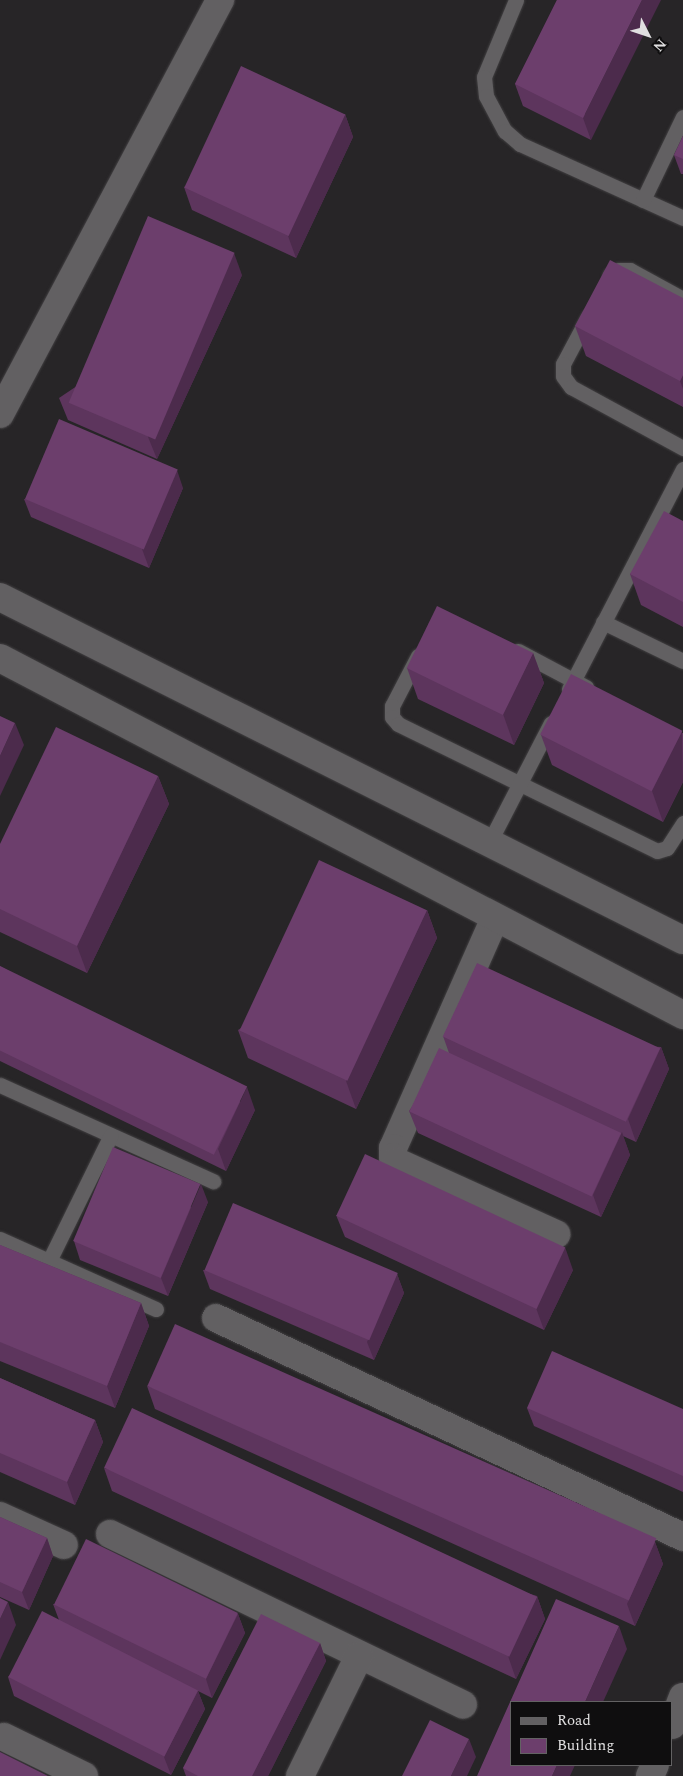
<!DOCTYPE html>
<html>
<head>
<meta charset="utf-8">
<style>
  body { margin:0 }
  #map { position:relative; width:683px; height:1776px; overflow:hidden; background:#272527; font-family:Spectral,serif }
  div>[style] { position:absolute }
  .roads { filter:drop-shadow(0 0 1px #424042) drop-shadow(0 0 1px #424042) }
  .lane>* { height:15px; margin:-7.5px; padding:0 7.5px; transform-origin:7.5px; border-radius:7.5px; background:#626062 }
  .street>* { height:28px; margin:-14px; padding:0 14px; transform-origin:14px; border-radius:14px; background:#626062 }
  .secondary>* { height:28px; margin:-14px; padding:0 14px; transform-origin:14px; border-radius:14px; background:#626062 }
  .wall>* { inset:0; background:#5d355d }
  .shaded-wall>* { inset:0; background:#4c2b4c }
  .building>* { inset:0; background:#6c3e6c; transform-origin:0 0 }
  span { translate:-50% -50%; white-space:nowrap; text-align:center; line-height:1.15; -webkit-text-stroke:5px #0f0e0f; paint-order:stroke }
  .legend { position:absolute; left:510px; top:1701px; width:162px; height:65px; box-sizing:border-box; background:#0f0e0f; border:1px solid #636263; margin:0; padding:6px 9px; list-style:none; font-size:15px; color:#e0dfe0 }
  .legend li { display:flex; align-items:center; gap:10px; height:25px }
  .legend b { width:25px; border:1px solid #636263 }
  .north { position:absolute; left:623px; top:10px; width:50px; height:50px; -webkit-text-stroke:4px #0f0e0f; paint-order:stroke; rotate:131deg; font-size:14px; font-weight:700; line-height:20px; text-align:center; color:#e0dfe0 }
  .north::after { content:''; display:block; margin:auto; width:18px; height:22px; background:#e0dfe0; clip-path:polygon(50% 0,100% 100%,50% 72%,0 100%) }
</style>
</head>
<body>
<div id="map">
  <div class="roads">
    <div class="lane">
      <div style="left:516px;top:0;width:83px;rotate:112.6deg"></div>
      <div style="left:484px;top:77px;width:19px;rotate:84deg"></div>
      <div style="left:486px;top:96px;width:40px;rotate:62deg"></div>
      <div style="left:505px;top:131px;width:20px;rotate:41deg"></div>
      <div style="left:520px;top:144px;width:179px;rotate:24.4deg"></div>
      <div style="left:643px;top:200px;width:92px;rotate:-64.3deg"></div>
      <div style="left:610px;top:275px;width:10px;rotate:-29deg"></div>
      <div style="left:619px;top:270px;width:11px"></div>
      <div style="left:630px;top:270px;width:60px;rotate:28.7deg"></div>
      <div style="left:588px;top:317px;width:53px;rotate:118deg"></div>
      <div style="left:563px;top:364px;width:12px;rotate:90deg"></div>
      <div style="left:563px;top:376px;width:14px;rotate:54deg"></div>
      <div style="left:571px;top:387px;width:128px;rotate:28.6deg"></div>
      <div style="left:603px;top:622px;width:89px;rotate:26deg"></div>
      <div style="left:518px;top:651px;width:77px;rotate:27.9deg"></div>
      <div style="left:418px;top:656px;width:56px;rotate:117.5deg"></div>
      <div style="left:392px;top:706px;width:11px;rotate:90deg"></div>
      <div style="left:392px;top:717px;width:9px;rotate:49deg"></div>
      <div style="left:398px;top:724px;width:288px;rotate:26.1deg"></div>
      <div style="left:657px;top:851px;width:10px;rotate:-17deg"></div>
      <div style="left:667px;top:848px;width:30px;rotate:-57deg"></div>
      <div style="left:569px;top:689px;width:248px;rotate:-62.6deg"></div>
      <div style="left:489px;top:843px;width:135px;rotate:-62.7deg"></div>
      <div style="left:0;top:1085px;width:234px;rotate:24.3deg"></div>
      <div style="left:0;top:1239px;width:171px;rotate:24.2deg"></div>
      <div style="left:49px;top:1261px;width:140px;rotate:-63.8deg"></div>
    </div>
    <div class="street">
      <div style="left:0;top:414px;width:469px;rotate:-62deg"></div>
      <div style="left:495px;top:918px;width:252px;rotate:113.9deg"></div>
      <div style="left:393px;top:1148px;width:9px;rotate:90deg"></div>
      <div style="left:393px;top:1157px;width:6px;rotate:51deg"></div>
      <div style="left:397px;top:1162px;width:175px;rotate:24.4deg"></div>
      <div style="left:216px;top:1318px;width:516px;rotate:25.12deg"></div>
      <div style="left:0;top:1516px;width:70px;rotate:24.4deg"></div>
      <div style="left:110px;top:1534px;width:392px;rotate:25.8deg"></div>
      <div style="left:4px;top:1737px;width:89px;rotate:26deg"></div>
      <div style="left:300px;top:1776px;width:134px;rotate:-63.8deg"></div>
    </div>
    <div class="secondary">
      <div style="left:0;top:597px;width:764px;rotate:26.67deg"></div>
      <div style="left:0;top:658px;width:771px;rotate:27.6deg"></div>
      <div style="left:672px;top:1725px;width:30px;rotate:-69deg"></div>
      <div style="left:650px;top:1776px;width:12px;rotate:-66deg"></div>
    </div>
  </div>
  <div class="wall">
    <div style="clip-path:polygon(557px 0,591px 140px,523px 106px,515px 84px)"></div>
    <div style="clip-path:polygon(345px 114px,353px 137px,296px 258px,192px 210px,184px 187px)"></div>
    <div style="clip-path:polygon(683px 136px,683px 174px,681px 174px,674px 155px)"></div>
    <div style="clip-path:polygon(242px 275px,157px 459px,68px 420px,59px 398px)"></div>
    <div style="clip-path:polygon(683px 298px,683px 407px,586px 356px,575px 326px)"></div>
    <div style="clip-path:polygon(183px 488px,149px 568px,31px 517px,24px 499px)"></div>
    <div style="clip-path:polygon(683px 521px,683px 627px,641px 605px,630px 574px)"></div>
    <div style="clip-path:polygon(533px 653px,544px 683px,514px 745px,418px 699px,407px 668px)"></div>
    <div style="clip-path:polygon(683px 733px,683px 782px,663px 822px,552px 765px,541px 735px)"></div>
    <div style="clip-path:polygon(158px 776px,169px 804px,87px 973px,0 932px,0 844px)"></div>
    <div style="clip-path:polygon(427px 910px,437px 938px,356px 1109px,248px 1058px,238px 1030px)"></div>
    <div style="clip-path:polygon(0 966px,255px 1110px,226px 1171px,0 1061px)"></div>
    <div style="clip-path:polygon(443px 1036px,661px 1047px,669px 1069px,636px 1142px,623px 1136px,630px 1155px,601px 1217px,418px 1133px,409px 1111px,449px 1053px)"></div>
    <div style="clip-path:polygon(208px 1202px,168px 1296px,80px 1260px,74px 1241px)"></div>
    <div style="clip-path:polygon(336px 1215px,573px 1270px,544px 1330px,345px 1237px)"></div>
    <div style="clip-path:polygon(0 1245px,141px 1303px,149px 1326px,115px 1408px,0 1361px)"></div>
    <div style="clip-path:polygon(203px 1270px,397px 1274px,404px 1293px,374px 1360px,210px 1289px)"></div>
    <div style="clip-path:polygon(0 1378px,95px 1420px,103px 1442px,75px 1505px,0 1472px)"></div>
    <div style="clip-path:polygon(147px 1386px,655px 1542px,663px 1564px,635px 1626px,155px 1409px)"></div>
    <div style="clip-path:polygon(527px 1408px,683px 1409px,683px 1492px,534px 1426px)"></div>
    <div style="clip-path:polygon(104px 1468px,537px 1596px,545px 1619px,516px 1679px,112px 1491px)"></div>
    <div style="clip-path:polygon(0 1517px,47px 1538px,53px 1556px,29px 1610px,0 1597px)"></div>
    <div style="clip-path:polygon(53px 1604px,238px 1614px,245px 1633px,212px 1698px,198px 1691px,205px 1709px,171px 1775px,14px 1696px,8px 1677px,59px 1620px)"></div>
    <div style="clip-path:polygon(320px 1643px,326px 1661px,268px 1776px,186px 1776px,183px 1768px)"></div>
  </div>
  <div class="shaded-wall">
    <div style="clip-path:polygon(642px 0,661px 0,591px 140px,583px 118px)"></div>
    <div style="clip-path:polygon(345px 114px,353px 137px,296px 258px,288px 236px)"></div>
    <div style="clip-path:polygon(234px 253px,242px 275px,157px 459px,148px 437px)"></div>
    <div style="clip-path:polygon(683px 375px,683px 389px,680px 381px)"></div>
    <div style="clip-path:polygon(177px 470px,183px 488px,149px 568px,142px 549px)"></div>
    <div style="clip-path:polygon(533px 653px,544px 683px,514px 745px,503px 714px)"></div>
    <div style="clip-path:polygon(15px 723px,24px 745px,0 796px,0 756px)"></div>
    <div style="clip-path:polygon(682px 731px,683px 782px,663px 822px,652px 791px)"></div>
    <div style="clip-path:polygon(158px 776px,169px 804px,87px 973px,77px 946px)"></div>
    <div style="clip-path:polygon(427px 910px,437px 938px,356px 1109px,346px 1081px)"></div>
    <div style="clip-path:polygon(661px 1047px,669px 1069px,636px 1142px,628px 1119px)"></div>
    <div style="clip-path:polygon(247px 1087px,255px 1110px,226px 1171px,218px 1149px)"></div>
    <div style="clip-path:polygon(622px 1132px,630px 1155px,601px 1217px,593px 1195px)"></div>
    <div style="clip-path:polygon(201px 1184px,208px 1202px,168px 1296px,161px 1278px)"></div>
    <div style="clip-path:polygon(565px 1247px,573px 1270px,544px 1330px,536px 1308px)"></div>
    <div style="clip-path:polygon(397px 1274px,404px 1293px,374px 1360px,367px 1342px)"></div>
    <div style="clip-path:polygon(141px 1303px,149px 1326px,115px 1408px,107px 1386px)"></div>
    <div style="clip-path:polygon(95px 1420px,103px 1442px,75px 1505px,67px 1482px)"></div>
    <div style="clip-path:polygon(47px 1538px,53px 1556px,29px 1610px,22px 1592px)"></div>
    <div style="clip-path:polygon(655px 1542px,663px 1564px,635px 1626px,627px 1604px)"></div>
    <div style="clip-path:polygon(537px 1596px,545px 1619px,516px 1679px,508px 1656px)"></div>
    <div style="clip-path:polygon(8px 1602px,16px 1625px,0 1660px,0 1619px)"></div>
    <div style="clip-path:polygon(238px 1614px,245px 1633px,212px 1698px,206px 1679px)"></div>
    <div style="clip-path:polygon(619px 1626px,627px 1649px,603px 1702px,585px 1702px)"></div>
    <div style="clip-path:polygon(320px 1643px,326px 1661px,268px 1776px,252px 1776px)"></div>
    <div style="clip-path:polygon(198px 1691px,205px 1709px,171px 1775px,164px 1757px)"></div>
    <div style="clip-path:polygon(469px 1739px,476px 1757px,467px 1776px,451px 1776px)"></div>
    <div style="clip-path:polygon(557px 1765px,575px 1765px,570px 1776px,552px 1776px)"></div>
  </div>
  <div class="building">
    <div style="clip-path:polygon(557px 0,642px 0,583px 118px,515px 84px)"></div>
    <div style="left:241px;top:66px;width:115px;height:134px;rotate:25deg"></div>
    <div style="clip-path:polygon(683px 136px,683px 159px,674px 155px)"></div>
    <div style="left:148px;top:216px;width:94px;height:203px;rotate:23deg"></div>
    <div style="clip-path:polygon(610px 260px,683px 298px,683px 375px,680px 381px,575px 326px)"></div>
    <div style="left:59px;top:419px;width:129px;height:87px;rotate:23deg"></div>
    <div style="clip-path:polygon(664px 511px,683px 521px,683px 602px,630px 574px)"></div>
    <div style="left:437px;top:606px;width:107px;height:69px;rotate:26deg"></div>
    <div style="left:571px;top:674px;width:125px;height:68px;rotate:27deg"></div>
    <div style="clip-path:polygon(0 716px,15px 723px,0 756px)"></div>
    <div style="clip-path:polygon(56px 727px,158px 776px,77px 946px,0 909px,0 844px)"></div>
    <div style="left:319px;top:860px;width:119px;height:188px;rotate:25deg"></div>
    <div style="left:477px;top:963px;width:202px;height:81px;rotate:25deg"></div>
    <div style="left:0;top:966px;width:275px;height:76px;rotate:26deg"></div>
    <div style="left:439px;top:1048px;width:201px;height:70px;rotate:25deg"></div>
    <div style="left:113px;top:1147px;width:95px;height:102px;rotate:23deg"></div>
    <div style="left:365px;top:1154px;width:221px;height:68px;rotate:25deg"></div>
    <div style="left:233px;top:1203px;width:179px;height:73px;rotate:23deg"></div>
    <div style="clip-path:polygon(0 1245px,141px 1303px,107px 1386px,0 1342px)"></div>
    <div style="left:175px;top:1324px;width:527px;height:68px;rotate:24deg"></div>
    <div style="clip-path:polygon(552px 1351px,683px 1409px,683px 1476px,527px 1408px)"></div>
    <div style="clip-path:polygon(0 1378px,95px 1420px,67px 1482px,0 1453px)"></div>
    <div style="left:132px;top:1408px;width:447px;height:66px;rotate:25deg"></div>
    <div style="clip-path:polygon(0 1517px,47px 1538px,22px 1592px,0 1582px)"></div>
    <div style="left:86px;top:1539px;width:169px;height:73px;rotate:26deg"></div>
    <div style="clip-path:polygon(0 1598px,8px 1602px,0 1619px)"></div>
    <div style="clip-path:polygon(556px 1599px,619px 1626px,585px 1702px,512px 1702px,512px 1765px,557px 1765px,552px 1776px,477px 1776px)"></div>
    <div style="left:42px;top:1611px;width:175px;height:74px;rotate:27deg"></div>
    <div style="clip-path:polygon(261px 1614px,320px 1643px,252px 1776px,198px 1776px,183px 1768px)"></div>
    <div style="clip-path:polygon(430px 1720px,469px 1739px,451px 1776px,402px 1776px)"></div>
    <div style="clip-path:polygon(0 1752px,48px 1776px,0 1776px)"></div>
  </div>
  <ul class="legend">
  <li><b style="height:6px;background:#626062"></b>Road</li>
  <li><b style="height:14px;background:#6c3e6c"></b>Building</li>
  </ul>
  <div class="north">N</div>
</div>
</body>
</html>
